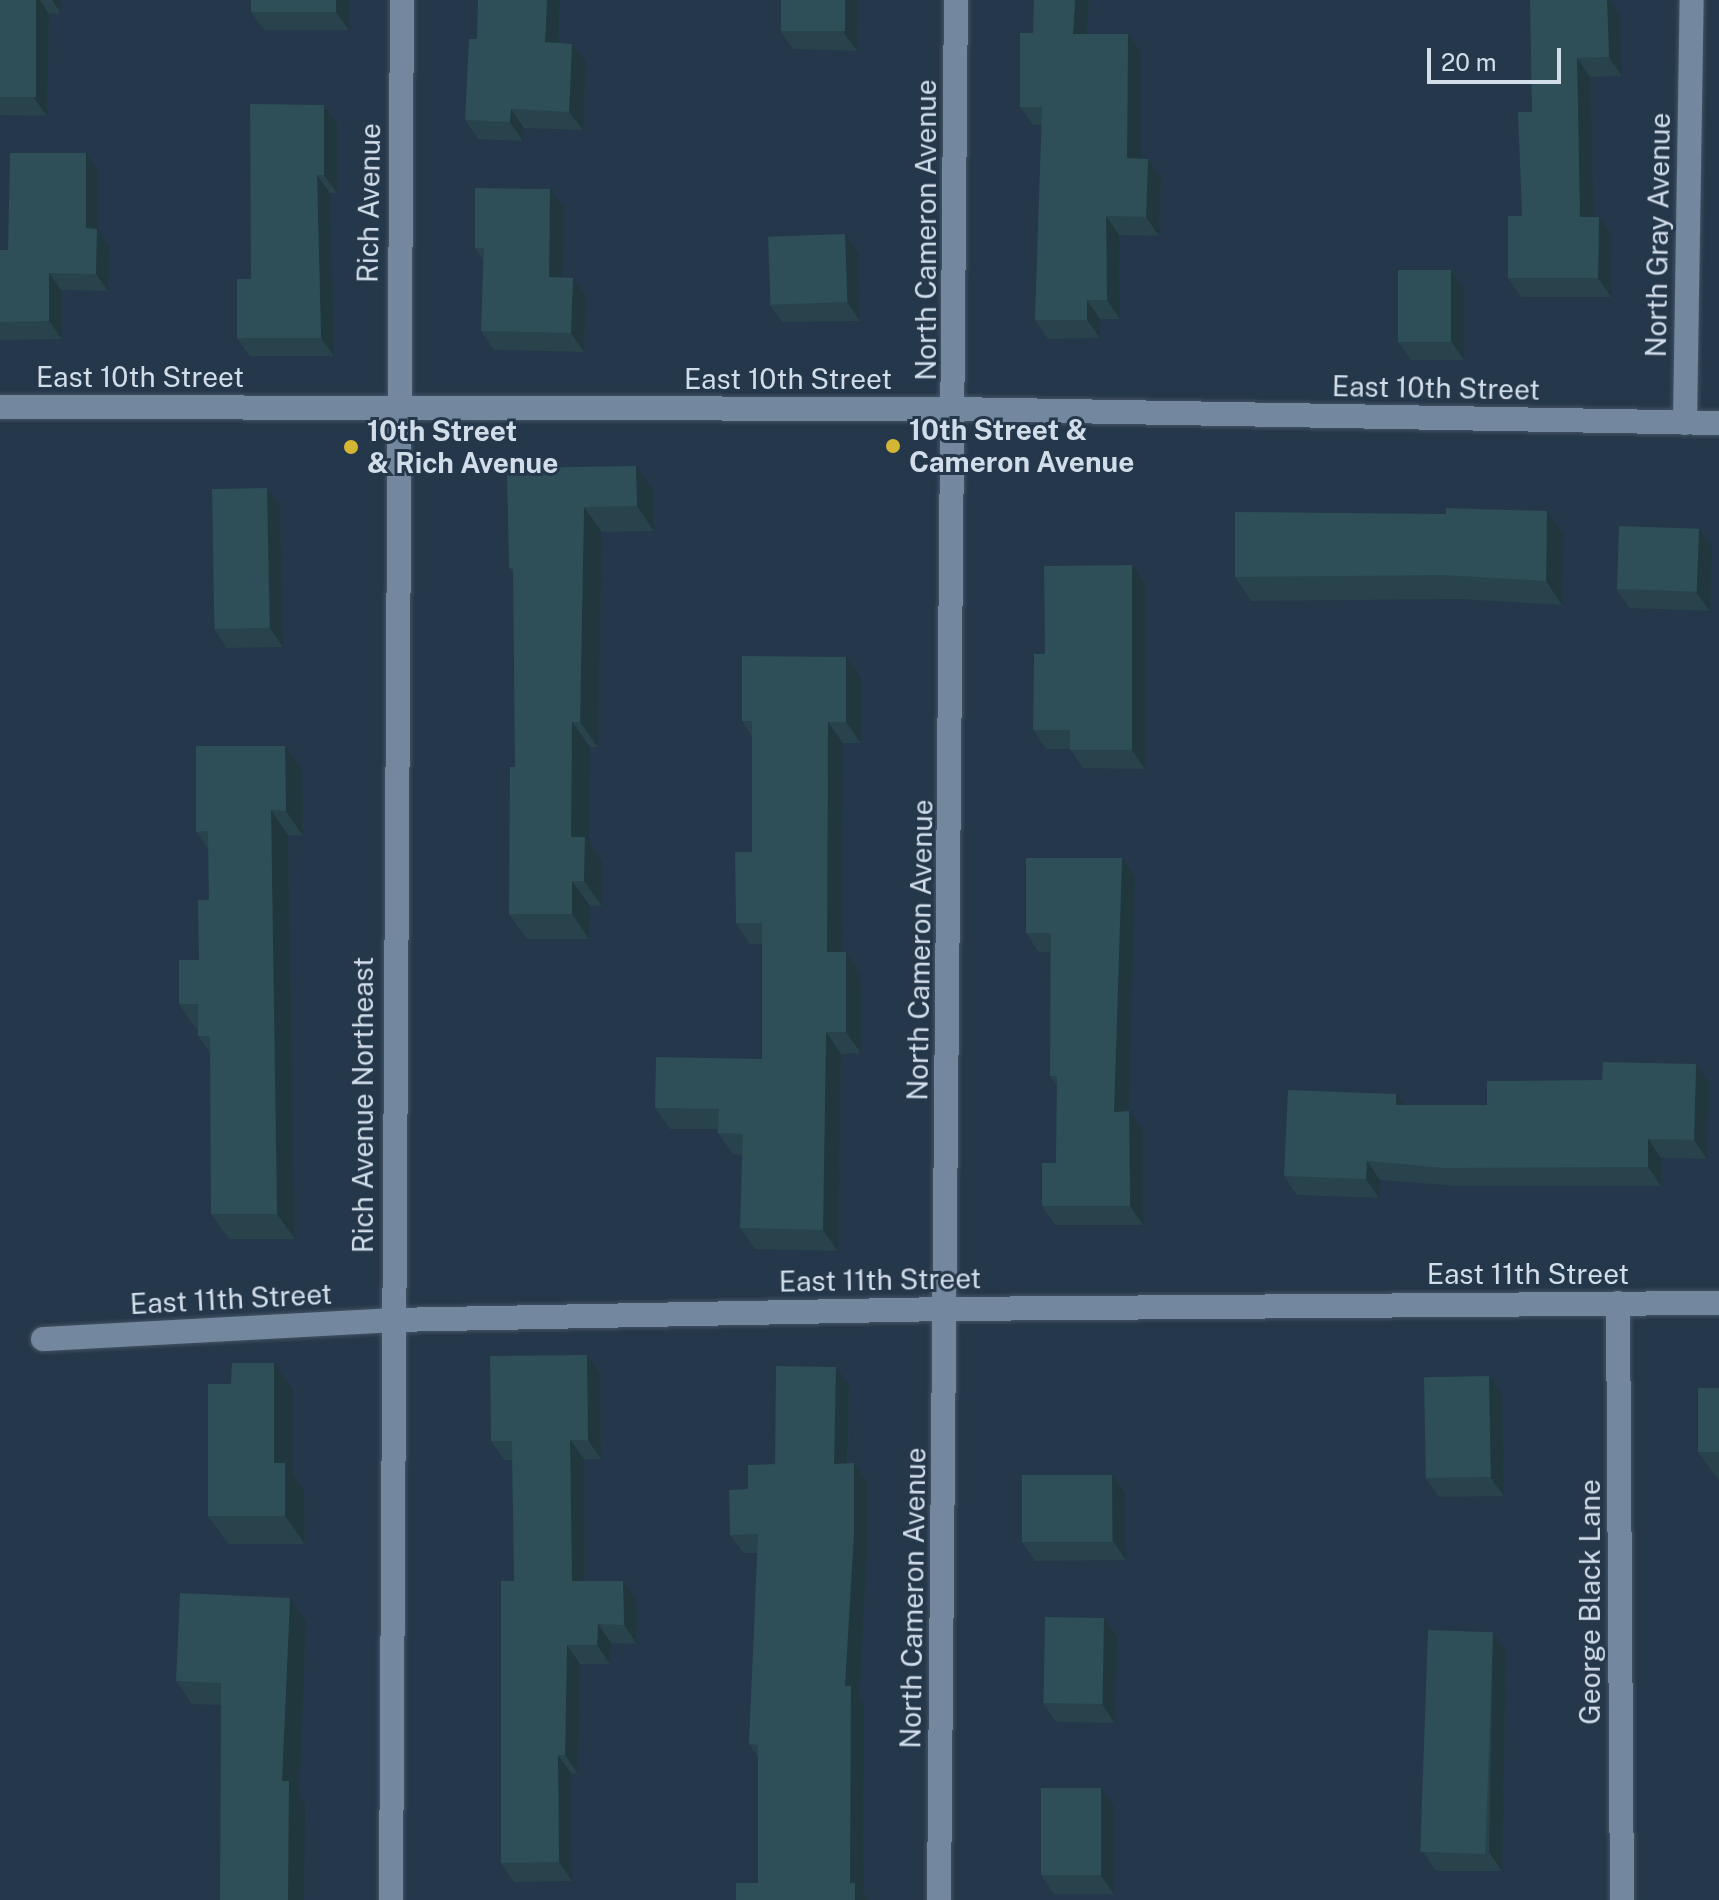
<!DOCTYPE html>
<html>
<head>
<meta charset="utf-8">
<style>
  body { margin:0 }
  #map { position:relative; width:1719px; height:1900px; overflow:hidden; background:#25374a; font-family:"Public Sans",sans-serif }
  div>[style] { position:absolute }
  .roads { filter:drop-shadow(0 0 2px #445364) drop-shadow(0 0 2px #445364) }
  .minor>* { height:24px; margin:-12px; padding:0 12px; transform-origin:12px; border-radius:12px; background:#73889e }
  .wall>* { inset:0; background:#28434c }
  .shaded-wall>* { inset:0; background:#20373e }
  .building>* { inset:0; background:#2e4e58; transform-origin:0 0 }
  .dots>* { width:22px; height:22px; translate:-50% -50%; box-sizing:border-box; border:4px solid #25374a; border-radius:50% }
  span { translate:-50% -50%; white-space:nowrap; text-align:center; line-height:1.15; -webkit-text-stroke:6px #25374a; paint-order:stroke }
  .street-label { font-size:28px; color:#d2ddea }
  .poi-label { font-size:28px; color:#d2ddea; font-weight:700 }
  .left { translate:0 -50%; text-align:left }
  .scale { position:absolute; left:1427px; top:48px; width:134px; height:36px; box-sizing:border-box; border:4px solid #d2ddea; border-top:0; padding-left:10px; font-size:24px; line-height:28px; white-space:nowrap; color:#d2ddea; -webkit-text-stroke:6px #25374a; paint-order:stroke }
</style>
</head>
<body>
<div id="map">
  <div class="roads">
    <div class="minor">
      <div style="left:0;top:407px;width:955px;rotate:0.12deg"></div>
      <div style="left:955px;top:409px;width:764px;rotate:1.05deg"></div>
      <div style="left:1685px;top:423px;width:423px;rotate:-89.1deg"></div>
      <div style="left:1618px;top:1303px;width:597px;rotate:89.62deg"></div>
      <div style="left:43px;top:1339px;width:350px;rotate:-3.1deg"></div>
      <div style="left:392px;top:1320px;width:555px;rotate:-1.14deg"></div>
      <div style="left:947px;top:1309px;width:772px;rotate:-0.45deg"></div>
      <div style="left:391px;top:1900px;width:1900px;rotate:-89.67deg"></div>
      <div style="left:939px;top:1900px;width:1900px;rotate:-89.49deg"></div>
    </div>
  </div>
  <div class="wall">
    <div style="clip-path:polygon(0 0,61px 0,61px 13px,49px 14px,47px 116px,0 115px)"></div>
    <div style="clip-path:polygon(251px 0,349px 0,349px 30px,264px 30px,251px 12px)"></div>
    <div style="clip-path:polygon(560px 0,559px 43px,586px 62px,583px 130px,524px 128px,523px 141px,478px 139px,465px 120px,477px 39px)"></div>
    <div style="clip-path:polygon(858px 0,857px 51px,793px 49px,780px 31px)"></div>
    <div style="clip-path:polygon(1034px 0,1089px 0,1087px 34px,1141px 52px,1141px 159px,1148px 159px,1161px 178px,1159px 236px,1119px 235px,1120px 319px,1100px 319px,1100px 338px,1048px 339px,1035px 320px,1042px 125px,1033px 125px,1020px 107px,1033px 33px)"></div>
    <div style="clip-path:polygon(1530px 0,1610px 0,1620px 15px,1622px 76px,1590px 77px,1593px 217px,1612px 236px,1611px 297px,1521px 297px,1508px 278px,1522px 216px,1532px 112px)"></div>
    <div style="clip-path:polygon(324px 105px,337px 124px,337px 193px,330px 193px,334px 356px,250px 356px,237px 338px,251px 279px)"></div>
    <div style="clip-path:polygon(86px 153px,98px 170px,98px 231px,109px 246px,108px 291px,61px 290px,62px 339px,0 340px,0 250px,8px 250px)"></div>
    <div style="clip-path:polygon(564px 208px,562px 277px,586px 296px,584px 352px,494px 350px,481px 331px,483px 260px,475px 248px)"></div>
    <div style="clip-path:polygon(845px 234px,858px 253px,860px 321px,782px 322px,769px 304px)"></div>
    <div style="clip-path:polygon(1451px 270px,1464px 289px,1464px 360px,1411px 360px,1398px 342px)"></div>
    <div style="clip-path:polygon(507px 468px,653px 491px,654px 531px,602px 532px,598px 747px,590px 747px,589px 843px,602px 862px,602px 906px,590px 906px,589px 939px,527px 939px,509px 914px,515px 767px,513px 574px,509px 568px)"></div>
    <div style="clip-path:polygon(267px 488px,280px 507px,283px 647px,227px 648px,214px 629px)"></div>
    <div style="clip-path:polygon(1446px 514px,1564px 535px,1562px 605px,1460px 599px,1251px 601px,1235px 577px)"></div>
    <div style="clip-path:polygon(1699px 529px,1712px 548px,1710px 611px,1630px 608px,1616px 589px)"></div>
    <div style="clip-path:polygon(1145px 584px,1145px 769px,1083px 768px,1070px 749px,1046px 749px,1033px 730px,1045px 654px)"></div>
    <div style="clip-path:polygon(846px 657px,861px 678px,861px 743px,843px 743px,842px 952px,846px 952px,860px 973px,861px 1053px,841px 1054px,838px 1251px,755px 1249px,740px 1228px,742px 1155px,733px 1154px,718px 1133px,718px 1129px,670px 1129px,655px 1108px,762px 1059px,762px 944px,750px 944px,736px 923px,752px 852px,752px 736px,742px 721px)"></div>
    <div style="clip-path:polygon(302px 770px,303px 836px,288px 835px,295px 1239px,229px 1239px,211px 1214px,210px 1053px,198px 1036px,198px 1029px,196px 1029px,179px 1004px,199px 960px,209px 900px,208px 849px,196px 832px)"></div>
    <div style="clip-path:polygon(1122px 858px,1135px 877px,1128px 1111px,1143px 1130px,1143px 1225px,1055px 1225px,1042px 1206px,1056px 1163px,1057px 1086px,1050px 1076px,1050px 952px,1039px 952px,1026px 933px)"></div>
    <div style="clip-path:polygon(1696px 1064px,1709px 1083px,1707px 1159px,1661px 1158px,1661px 1186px,1457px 1186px,1380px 1180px,1379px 1198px,1297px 1195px,1284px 1176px,1404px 1105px,1487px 1105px,1602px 1080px)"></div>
    <div style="clip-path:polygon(600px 1374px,601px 1459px,584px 1459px,585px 1581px,623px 1581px,636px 1599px,637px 1644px,611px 1643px,610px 1664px,580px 1664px,578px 1774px,571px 1773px,572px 1881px,514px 1882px,501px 1863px,514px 1581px,512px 1460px,504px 1460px,491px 1441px)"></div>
    <div style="clip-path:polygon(1489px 1376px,1502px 1395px,1504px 1496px,1439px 1497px,1425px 1478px)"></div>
    <div style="clip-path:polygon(849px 1385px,848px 1464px,854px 1463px,867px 1482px,867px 1553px,859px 1698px,864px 1705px,863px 1893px,758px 1883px,758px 1757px,749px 1744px,758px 1553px,743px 1553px,730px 1535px,775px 1464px)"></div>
    <div style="clip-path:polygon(1719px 1388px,1719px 1479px,1718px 1479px,1698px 1452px)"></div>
    <div style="clip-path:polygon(293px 1391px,293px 1475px,304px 1490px,305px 1544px,228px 1544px,208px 1516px)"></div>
    <div style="clip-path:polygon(1112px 1475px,1125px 1493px,1126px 1560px,1035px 1561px,1022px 1542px)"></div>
    <div style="clip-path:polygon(290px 1598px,306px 1621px,299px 1795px,305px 1804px,221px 1705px,192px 1704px,176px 1681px)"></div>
    <div style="clip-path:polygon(1493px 1632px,1506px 1651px,1502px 1871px,1436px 1871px,1423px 1852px)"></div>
    <div style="clip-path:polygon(1117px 1637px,1115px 1723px,1056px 1722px,1043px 1703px)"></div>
    <div style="clip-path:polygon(1114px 1807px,1114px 1894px,1054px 1894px,1041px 1875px)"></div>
  </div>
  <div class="shaded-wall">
    <div style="clip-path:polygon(36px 0,40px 0,49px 14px,47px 116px,34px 98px)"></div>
    <div style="clip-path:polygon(52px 0,61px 0,61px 13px)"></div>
    <div style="clip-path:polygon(336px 0,349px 0,349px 30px,336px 12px)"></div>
    <div style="clip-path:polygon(547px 0,560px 0,558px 61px,545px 42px)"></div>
    <div style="clip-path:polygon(845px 0,858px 0,857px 51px,844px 33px)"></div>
    <div style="clip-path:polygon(1075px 0,1089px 0,1086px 52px,1073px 34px)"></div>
    <div style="clip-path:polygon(1607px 0,1610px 0,1620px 15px,1622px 76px,1609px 57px)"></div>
    <div style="clip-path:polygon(1128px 34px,1141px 52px,1141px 177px,1127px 158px)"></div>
    <div style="clip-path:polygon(572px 44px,586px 62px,583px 130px,569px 112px)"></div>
    <div style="clip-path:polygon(1577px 58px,1590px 77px,1594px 236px,1580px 217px)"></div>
    <div style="clip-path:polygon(324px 105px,337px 124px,337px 193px,324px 175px)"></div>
    <div style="clip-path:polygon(511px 109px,524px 128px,523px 141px,510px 122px)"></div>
    <div style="clip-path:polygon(86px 153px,98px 170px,98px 231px,109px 246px,108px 291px,96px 274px,86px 228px)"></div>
    <div style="clip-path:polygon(1148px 159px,1161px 178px,1159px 236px,1146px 217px)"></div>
    <div style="clip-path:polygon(317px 175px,330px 193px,334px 356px,321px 338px)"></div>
    <div style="clip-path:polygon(550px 189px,564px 208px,562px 296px,549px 277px)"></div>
    <div style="clip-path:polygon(1106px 216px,1119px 235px,1120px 319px,1107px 300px)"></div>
    <div style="clip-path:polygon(1599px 217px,1612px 236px,1611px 297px,1598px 278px)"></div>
    <div style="clip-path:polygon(845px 234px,858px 253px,860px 321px,847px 302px)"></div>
    <div style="clip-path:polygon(1451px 270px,1464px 289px,1464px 360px,1451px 341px)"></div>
    <div style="clip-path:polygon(49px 273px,61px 290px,62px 339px,49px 321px)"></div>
    <div style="clip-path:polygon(573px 278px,586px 296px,584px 352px,571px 333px)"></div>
    <div style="clip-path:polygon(1087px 300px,1100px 319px,1100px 338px,1087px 320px)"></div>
    <div style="clip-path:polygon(636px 466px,653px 491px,654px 531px,637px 506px)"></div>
    <div style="clip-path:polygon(267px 488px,280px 507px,283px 647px,270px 628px)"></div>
    <div style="clip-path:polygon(584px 507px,602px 532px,598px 747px,580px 722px)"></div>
    <div style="clip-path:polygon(1547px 511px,1564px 535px,1562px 605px,1546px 581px)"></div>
    <div style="clip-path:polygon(1699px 529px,1712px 548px,1710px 611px,1696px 592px)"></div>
    <div style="clip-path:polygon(1132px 565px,1145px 584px,1145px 769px,1132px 750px)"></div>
    <div style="clip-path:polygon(846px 657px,861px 678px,861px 743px,846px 722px)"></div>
    <div style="clip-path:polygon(572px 722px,590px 747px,589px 843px,602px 862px,602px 906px,584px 881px,571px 837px)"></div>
    <div style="clip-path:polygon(828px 722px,843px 743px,842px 973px,827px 952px)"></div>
    <div style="clip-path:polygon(285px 746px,302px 770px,303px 836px,286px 811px)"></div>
    <div style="clip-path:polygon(271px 810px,288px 835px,295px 1239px,277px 1214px)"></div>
    <div style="clip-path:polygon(1122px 858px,1135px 877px,1128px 1130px,1114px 1112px)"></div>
    <div style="clip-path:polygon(572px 881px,590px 906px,589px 939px,572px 914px)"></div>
    <div style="clip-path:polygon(846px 952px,860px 973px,861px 1053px,846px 1032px)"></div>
    <div style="clip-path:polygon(826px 1032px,841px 1054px,838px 1251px,823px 1230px)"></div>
    <div style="clip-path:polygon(1696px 1064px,1709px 1083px,1707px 1159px,1694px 1140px)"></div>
    <div style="clip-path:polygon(1396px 1094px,1409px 1113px,1396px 1105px)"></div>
    <div style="clip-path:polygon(1129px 1111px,1143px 1130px,1143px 1225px,1130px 1206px)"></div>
    <div style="clip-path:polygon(1648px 1139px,1661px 1158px,1661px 1186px,1648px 1167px)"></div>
    <div style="clip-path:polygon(1367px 1161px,1380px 1180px,1379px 1198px,1366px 1179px)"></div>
    <div style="clip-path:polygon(587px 1355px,600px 1374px,601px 1459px,588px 1440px)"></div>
    <div style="clip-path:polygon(274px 1363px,293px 1391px,293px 1475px,304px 1490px,305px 1544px,285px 1516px,274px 1463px)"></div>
    <div style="clip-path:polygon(836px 1367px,849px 1385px,847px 1482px,834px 1464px)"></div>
    <div style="clip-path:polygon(1489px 1376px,1502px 1395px,1504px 1496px,1490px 1477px)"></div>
    <div style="clip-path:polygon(570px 1440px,584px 1459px,585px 1599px,572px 1581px)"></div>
    <div style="clip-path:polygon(854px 1463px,867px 1482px,867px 1553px,859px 1698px,864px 1705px,863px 1893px,868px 1900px,855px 1900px,850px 1883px,845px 1686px)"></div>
    <div style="clip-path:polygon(1112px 1475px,1125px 1493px,1126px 1560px,1113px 1541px)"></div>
    <div style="clip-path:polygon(623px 1581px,636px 1599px,637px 1644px,624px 1625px)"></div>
    <div style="clip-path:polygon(290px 1598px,306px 1621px,299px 1795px,305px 1804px,304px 1900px,288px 1900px,282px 1781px)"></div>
    <div style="clip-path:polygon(1104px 1618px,1117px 1637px,1115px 1723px,1102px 1704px)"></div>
    <div style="clip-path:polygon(598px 1624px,611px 1643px,610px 1664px,597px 1645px)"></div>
    <div style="clip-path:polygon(1493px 1632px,1506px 1651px,1502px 1871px,1489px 1852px)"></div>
    <div style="clip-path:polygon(567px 1645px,580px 1664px,578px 1774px,565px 1755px)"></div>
    <div style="clip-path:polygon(558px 1755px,571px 1773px,572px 1881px,559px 1862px)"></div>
    <div style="clip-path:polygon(1101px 1788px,1114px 1807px,1114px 1894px,1101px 1876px)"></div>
  </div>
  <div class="building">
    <div style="left:0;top:0;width:36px;height:97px"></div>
    <div style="left:251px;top:0;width:85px;height:12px"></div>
    <div style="clip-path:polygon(478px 0,547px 0,545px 42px,572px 44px,569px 112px,511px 109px,510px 122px,465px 120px,469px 39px,477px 39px)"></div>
    <div style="left:781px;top:0;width:64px;height:31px"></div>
    <div style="clip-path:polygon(1034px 0,1075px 0,1073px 34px,1128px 34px,1127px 158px,1148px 159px,1146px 217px,1106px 216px,1107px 300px,1087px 300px,1087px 320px,1035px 320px,1042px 107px,1020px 107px,1020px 33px,1033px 33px)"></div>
    <div style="clip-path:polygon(1530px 0,1607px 0,1609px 57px,1577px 58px,1580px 217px,1599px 217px,1598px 278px,1508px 278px,1508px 216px,1522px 216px,1518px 112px,1532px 112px)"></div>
    <div style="clip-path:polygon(250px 104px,324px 105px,324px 175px,317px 175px,321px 338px,237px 338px,237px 279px,251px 279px)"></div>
    <div style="clip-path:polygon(10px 153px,86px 153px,86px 228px,97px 229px,96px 274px,49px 273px,49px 321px,0 322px,0 250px,8px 250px)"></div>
    <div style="clip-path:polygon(475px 188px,550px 189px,549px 277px,573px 278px,571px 333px,481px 331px,484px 248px,475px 248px)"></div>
    <div style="left:845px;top:234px;width:68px;height:77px;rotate:88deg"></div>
    <div style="left:1398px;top:270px;width:53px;height:72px"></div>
    <div style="clip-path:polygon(636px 466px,637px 506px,584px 507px,580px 722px,572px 722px,571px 837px,585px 837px,584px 881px,572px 881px,572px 914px,509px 914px,510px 767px,515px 767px,513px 568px,509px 568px,507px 468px)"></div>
    <div style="left:267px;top:488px;width:140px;height:55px;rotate:89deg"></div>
    <div style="clip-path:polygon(1446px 508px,1547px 511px,1546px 581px,1444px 575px,1235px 577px,1235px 512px,1446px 514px)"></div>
    <div style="left:1619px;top:526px;width:80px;height:63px;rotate:2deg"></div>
    <div style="clip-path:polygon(1132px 565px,1132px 750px,1070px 750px,1070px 730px,1033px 730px,1034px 654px,1045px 654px,1044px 566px)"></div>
    <div style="clip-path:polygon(742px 656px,846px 657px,846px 722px,828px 722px,827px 952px,846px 952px,846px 1032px,826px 1032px,823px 1230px,740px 1228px,743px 1134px,718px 1133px,719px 1109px,655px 1108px,656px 1057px,762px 1059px,762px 923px,736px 923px,735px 852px,752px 852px,752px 721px,742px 721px)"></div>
    <div style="clip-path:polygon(196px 746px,285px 746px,286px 811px,271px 810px,277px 1214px,211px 1214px,210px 1036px,198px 1036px,198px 1004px,179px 1004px,179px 960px,199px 960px,198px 900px,209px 900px,208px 831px,196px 832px)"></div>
    <div style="clip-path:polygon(1026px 858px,1122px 858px,1114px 1112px,1129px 1111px,1130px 1206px,1042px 1206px,1042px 1163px,1056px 1163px,1057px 1076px,1050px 1076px,1051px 933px,1026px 933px)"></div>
    <div style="clip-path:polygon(1603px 1062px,1696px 1064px,1694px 1140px,1648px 1139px,1648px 1167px,1444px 1168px,1367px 1161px,1366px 1179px,1284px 1176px,1288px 1090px,1396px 1094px,1396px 1105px,1487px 1105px,1487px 1081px,1602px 1080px)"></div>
    <div style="clip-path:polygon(587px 1355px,588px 1440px,570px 1440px,572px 1581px,623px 1581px,624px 1625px,598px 1624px,597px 1645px,567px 1645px,565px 1755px,558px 1755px,559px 1862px,501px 1863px,501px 1581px,514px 1581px,512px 1441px,491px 1441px,490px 1356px)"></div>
    <div style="clip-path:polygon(232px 1363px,274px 1363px,274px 1463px,285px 1463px,285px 1516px,208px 1516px,208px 1384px,231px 1384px)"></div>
    <div style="clip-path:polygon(776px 1366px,836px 1367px,834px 1464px,854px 1463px,854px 1534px,845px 1686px,851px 1686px,850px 1883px,855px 1883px,855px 1900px,736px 1900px,736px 1883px,758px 1883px,758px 1745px,749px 1744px,758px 1534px,730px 1535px,729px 1490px,748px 1489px,748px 1465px,775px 1464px)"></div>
    <div style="left:1489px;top:1376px;width:101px;height:65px;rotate:89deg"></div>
    <div style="left:1698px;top:1388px;width:21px;height:64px"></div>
    <div style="left:1022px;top:1475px;width:90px;height:67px"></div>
    <div style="clip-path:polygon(180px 1593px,290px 1598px,282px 1781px,289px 1781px,288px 1900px,220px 1900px,221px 1683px,176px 1681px)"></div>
    <div style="left:1045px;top:1617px;width:59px;height:86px;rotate:1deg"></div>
    <div style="left:1428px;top:1630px;width:65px;height:222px;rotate:2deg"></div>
    <div style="left:1041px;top:1788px;width:60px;height:87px"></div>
  </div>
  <div class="dots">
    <div style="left:893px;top:446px;background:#d5b534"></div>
    <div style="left:351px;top:447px;background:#d5b534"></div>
  </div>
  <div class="street-label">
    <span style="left:369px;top:203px;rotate:-89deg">Rich Avenue</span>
    <span style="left:926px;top:230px;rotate:-90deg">North Cameron Avenue</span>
    <span style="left:1658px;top:235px;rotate:-89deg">North Gray Avenue</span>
    <span style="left:140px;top:377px">East 10th Street</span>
    <span style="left:788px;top:379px">East 10th Street</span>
    <span style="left:1436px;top:388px;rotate:1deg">East 10th Street</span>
    <span style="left:920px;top:950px;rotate:-89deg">North Cameron Avenue</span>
    <span style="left:363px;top:1105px;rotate:-90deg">Rich Avenue Northeast</span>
    <span style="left:1528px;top:1274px">East 11th Street</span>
    <span style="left:880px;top:1280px;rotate:-1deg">East 11th Street</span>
    <span style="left:231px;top:1299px;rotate:-3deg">East 11th Street</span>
    <span style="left:913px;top:1598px;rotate:-89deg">North Cameron Avenue</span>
    <span style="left:1590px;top:1602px;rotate:-90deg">George Black Lane</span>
  </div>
  <div class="poi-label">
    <span class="left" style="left:909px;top:446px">10th Street &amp;<br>Cameron Avenue</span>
    <span class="left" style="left:367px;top:447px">10th Street<br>&amp; Rich Avenue</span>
  </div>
  <div class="scale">20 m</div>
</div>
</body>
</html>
